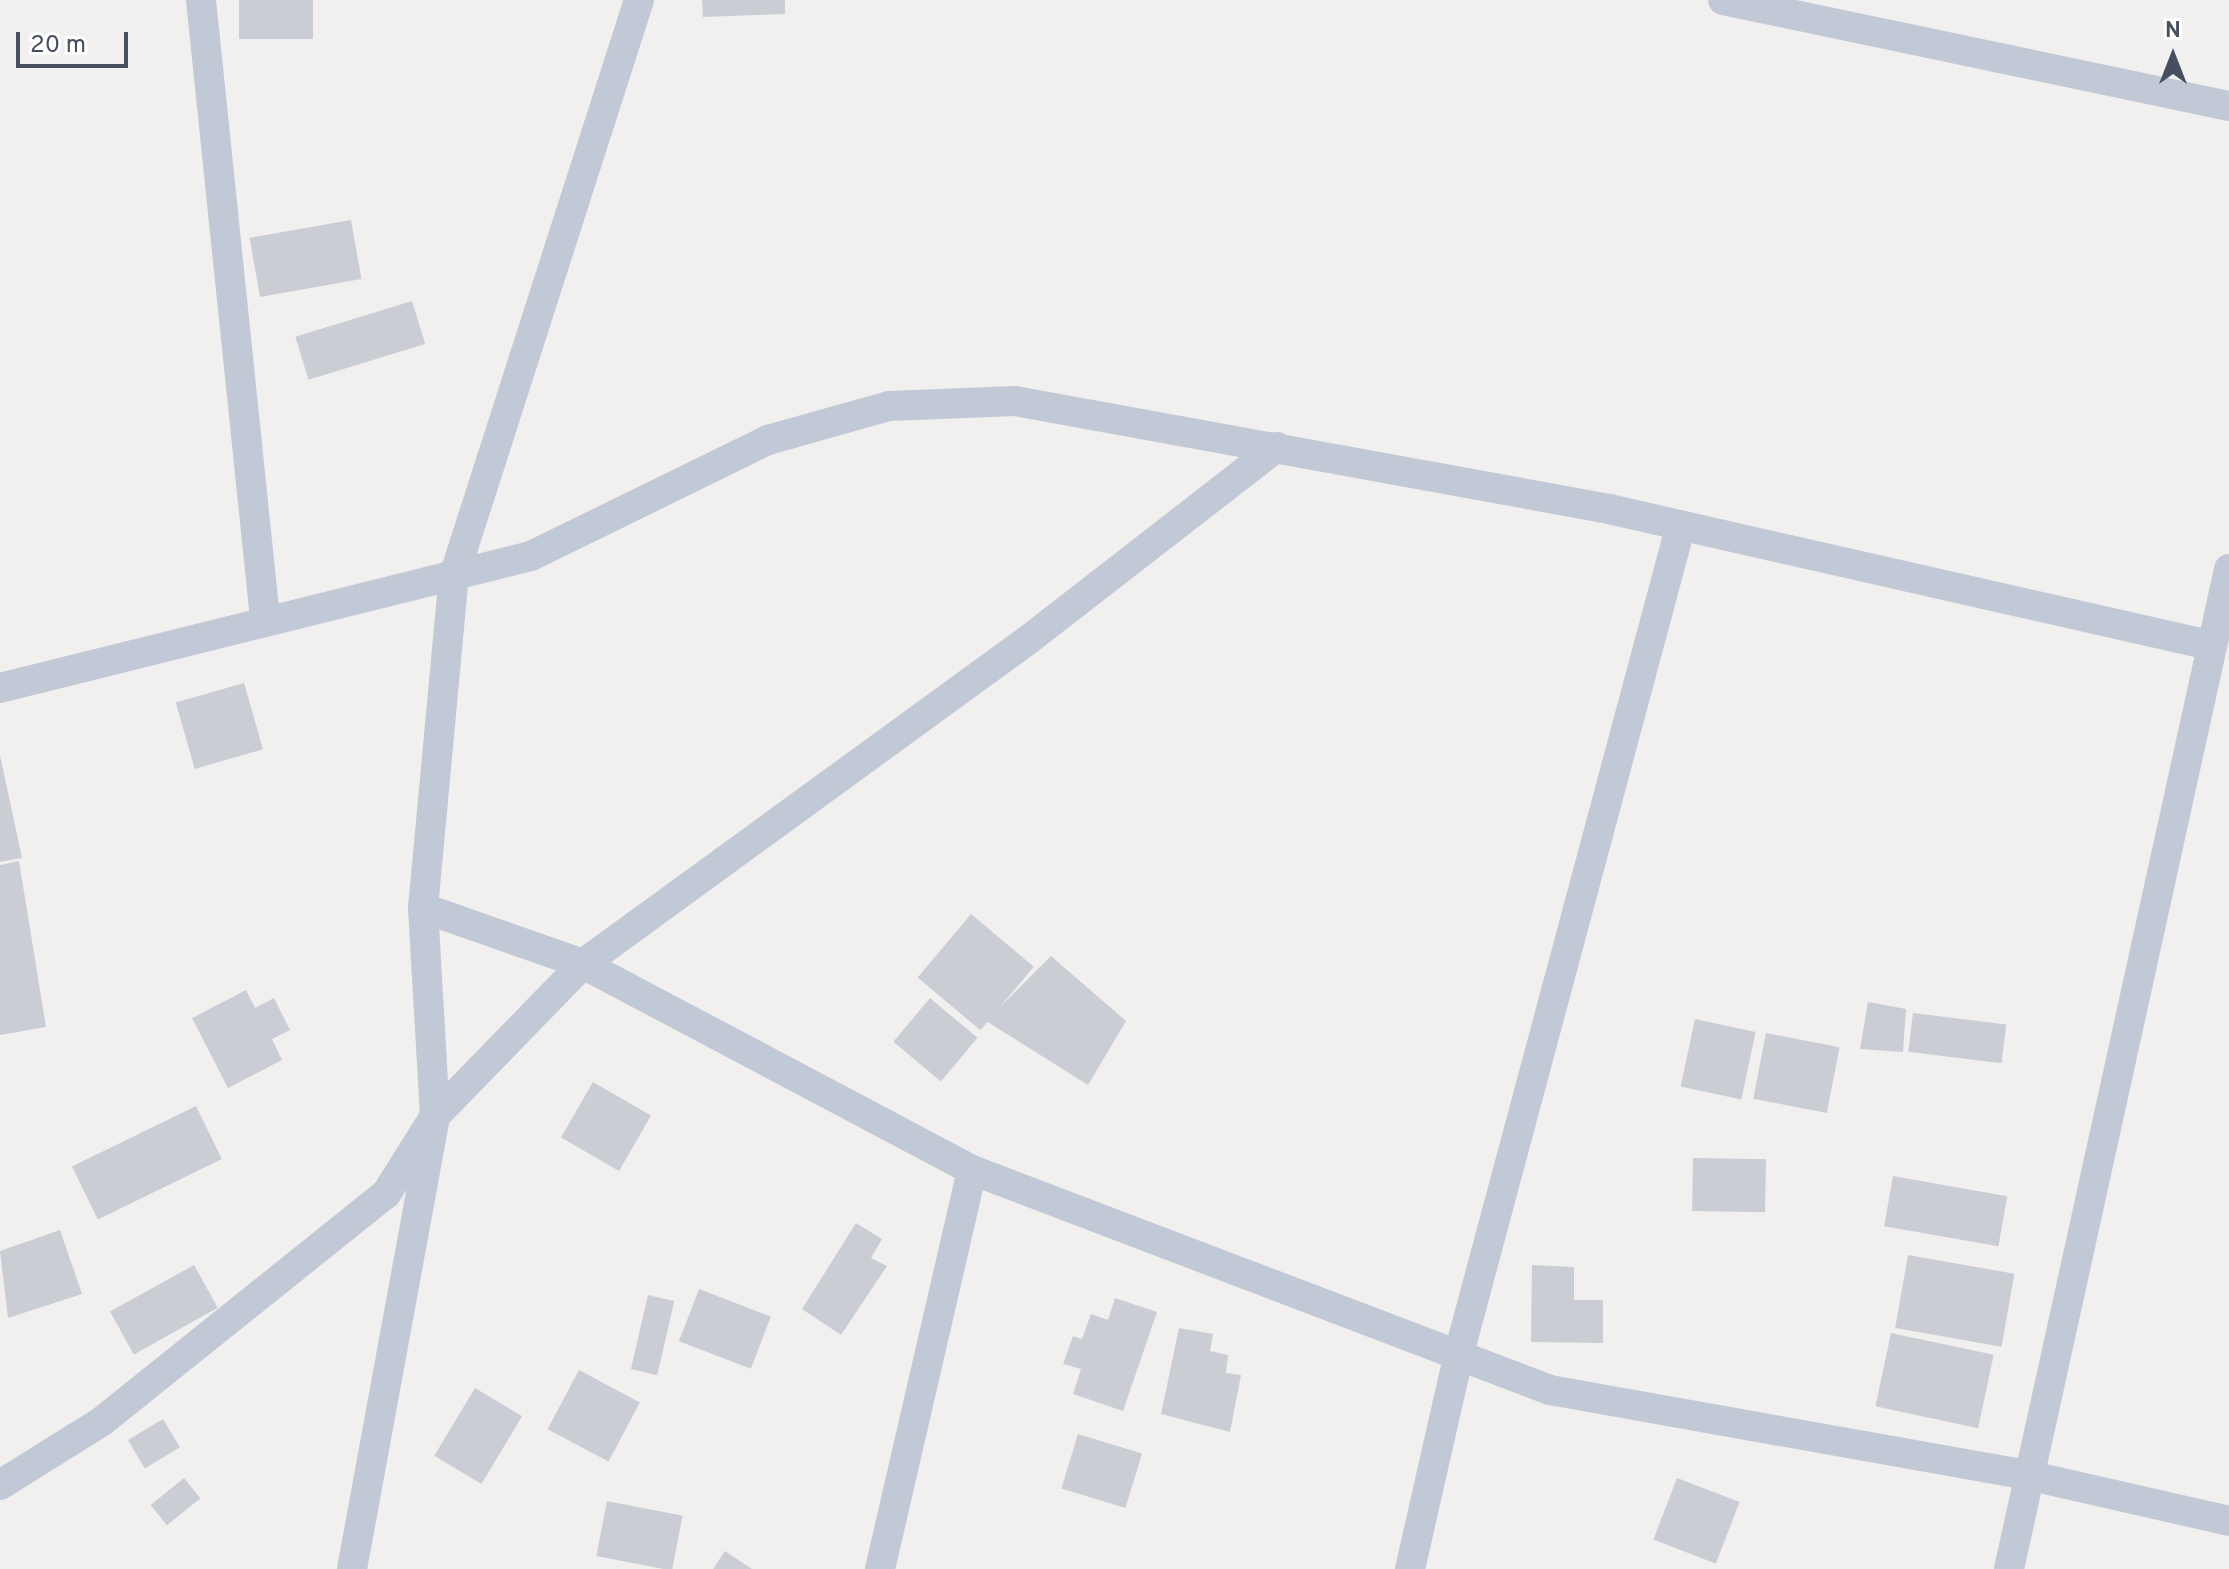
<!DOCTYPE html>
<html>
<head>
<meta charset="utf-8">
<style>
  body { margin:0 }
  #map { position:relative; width:2229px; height:1569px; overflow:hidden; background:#f2efef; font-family:Overpass,sans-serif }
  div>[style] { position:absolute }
  .building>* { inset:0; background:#cbcdd5; transform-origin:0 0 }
  .street>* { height:30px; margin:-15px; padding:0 15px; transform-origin:15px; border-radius:15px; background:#c1c9d6 }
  span { translate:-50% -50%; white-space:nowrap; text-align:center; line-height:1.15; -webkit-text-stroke:7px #fff; paint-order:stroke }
  .north { position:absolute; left:2133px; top:16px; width:80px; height:80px; -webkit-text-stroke:6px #fff; paint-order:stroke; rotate:0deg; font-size:22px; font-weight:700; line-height:32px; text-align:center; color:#454f5f }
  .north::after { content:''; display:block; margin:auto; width:28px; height:36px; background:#454f5f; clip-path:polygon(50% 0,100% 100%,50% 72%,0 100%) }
  .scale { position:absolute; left:16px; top:32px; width:112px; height:36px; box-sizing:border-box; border:4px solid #454f5f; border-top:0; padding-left:10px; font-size:24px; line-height:28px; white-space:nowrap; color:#454f5f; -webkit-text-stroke:6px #fff; paint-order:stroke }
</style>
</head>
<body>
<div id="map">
  <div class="building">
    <div style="left:239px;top:0;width:74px;height:39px"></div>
    <div style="clip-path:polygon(702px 0,785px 0,785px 14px,703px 17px)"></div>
    <div style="left:351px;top:220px;width:60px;height:103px;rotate:80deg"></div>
    <div style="left:412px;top:301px;width:45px;height:122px;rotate:73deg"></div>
    <div style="left:244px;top:683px;width:69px;height:71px;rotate:74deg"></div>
    <div style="clip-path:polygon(0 755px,22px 858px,0 862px)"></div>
    <div style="clip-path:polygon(19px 861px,46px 1027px,0 1035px,0 865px)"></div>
    <div style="left:971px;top:914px;width:82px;height:83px;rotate:40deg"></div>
    <div style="clip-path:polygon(1051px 956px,1126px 1021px,1088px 1085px,986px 1021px)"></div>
    <div style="clip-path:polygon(246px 990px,255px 1008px,274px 998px,290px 1030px,272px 1039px,282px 1060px,228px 1088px,192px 1018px)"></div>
    <div style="left:930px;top:998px;width:62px;height:57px;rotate:40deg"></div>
    <div style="clip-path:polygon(1868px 1002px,1906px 1009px,1903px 1052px,1860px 1049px)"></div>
    <div style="left:1913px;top:1013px;width:94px;height:39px;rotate:7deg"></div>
    <div style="left:1695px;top:1019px;width:62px;height:69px;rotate:12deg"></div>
    <div style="left:1766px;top:1033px;width:75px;height:67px;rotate:11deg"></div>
    <div style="left:593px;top:1082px;width:67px;height:64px;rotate:30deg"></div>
    <div style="left:196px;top:1106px;width:59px;height:138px;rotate:64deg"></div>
    <div style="left:1693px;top:1158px;width:73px;height:53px;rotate:1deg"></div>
    <div style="left:1893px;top:1176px;width:116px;height:51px;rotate:10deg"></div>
    <div style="clip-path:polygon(856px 1223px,882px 1239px,871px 1258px,887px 1266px,841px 1335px,802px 1309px)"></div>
    <div style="clip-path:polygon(60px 1230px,82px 1294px,8px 1318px,0 1251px)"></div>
    <div style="left:1908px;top:1255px;width:108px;height:74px;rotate:10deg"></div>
    <div style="left:194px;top:1265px;width:49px;height:96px;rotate:61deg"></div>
    <div style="clip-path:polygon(1532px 1265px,1574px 1267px,1574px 1300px,1603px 1300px,1603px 1343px,1531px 1342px)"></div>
    <div style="left:699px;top:1289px;width:77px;height:56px;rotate:21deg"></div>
    <div style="left:648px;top:1295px;width:27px;height:76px;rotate:13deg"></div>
    <div style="clip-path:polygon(1115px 1298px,1157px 1312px,1123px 1411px,1073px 1394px,1081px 1369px,1063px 1364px,1073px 1336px,1082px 1339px,1091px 1314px,1108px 1320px)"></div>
    <div style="clip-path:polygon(1179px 1328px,1213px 1334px,1210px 1351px,1228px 1355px,1226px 1373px,1241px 1375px,1230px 1432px,1161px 1414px)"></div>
    <div style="left:1891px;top:1333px;width:105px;height:75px;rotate:12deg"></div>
    <div style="left:579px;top:1370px;width:69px;height:67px;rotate:28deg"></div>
    <div style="left:475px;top:1388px;width:55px;height:79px;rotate:31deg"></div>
    <div style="left:163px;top:1419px;width:33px;height:41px;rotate:59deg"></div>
    <div style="left:1078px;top:1434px;width:67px;height:57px;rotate:17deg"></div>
    <div style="left:184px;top:1478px;width:26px;height:43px;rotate:51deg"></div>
    <div style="left:1677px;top:1478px;width:67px;height:66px;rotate:21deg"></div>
    <div style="left:607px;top:1501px;width:77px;height:56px;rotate:11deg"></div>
    <div style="clip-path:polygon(725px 1551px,752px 1569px,713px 1569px)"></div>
  </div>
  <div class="street">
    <div style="left:201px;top:0;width:621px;rotate:84.09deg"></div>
    <div style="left:1723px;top:0;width:517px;rotate:11.83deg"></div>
    <div style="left:0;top:688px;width:547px;rotate:-13.96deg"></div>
    <div style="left:531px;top:556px;width:264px;rotate:-26.1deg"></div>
    <div style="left:768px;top:440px;width:126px;rotate:-15.7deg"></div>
    <div style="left:889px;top:406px;width:126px;rotate:-2.3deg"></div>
    <div style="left:1015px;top:401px;width:604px;rotate:10.3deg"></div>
    <div style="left:1609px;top:509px;width:615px;rotate:12.77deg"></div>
    <div style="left:423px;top:908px;width:170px;rotate:19.3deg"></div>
    <div style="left:583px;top:964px;width:440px;rotate:27.9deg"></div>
    <div style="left:972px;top:1170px;width:618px;rotate:20.84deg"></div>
    <div style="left:1550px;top:1390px;width:485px;rotate:10.1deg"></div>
    <div style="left:2027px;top:1475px;width:207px;rotate:12.8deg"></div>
    <div style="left:0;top:1485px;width:119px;rotate:-32deg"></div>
    <div style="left:101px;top:1422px;width:365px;rotate:-38.7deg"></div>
    <div style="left:386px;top:1194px;width:92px;rotate:-57.9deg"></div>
    <div style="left:435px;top:1116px;width:212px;rotate:-45.8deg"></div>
    <div style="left:583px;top:964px;width:550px;rotate:-36.06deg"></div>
    <div style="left:1028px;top:640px;width:315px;rotate:-37.8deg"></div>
    <div style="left:352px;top:1569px;width:461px;rotate:-79.6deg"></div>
    <div style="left:435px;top:1116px;width:208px;rotate:-93.3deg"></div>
    <div style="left:423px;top:908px;width:333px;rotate:-84.7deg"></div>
    <div style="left:454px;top:576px;width:605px;rotate:-72.19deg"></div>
    <div style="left:880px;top:1569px;width:409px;rotate:-77deg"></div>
    <div style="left:1410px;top:1569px;width:217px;rotate:-77.2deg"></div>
    <div style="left:1458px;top:1357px;width:861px;rotate:-75deg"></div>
    <div style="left:2009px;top:1569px;width:1024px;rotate:-77.59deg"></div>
  </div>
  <div class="north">N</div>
  <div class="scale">20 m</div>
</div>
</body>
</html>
